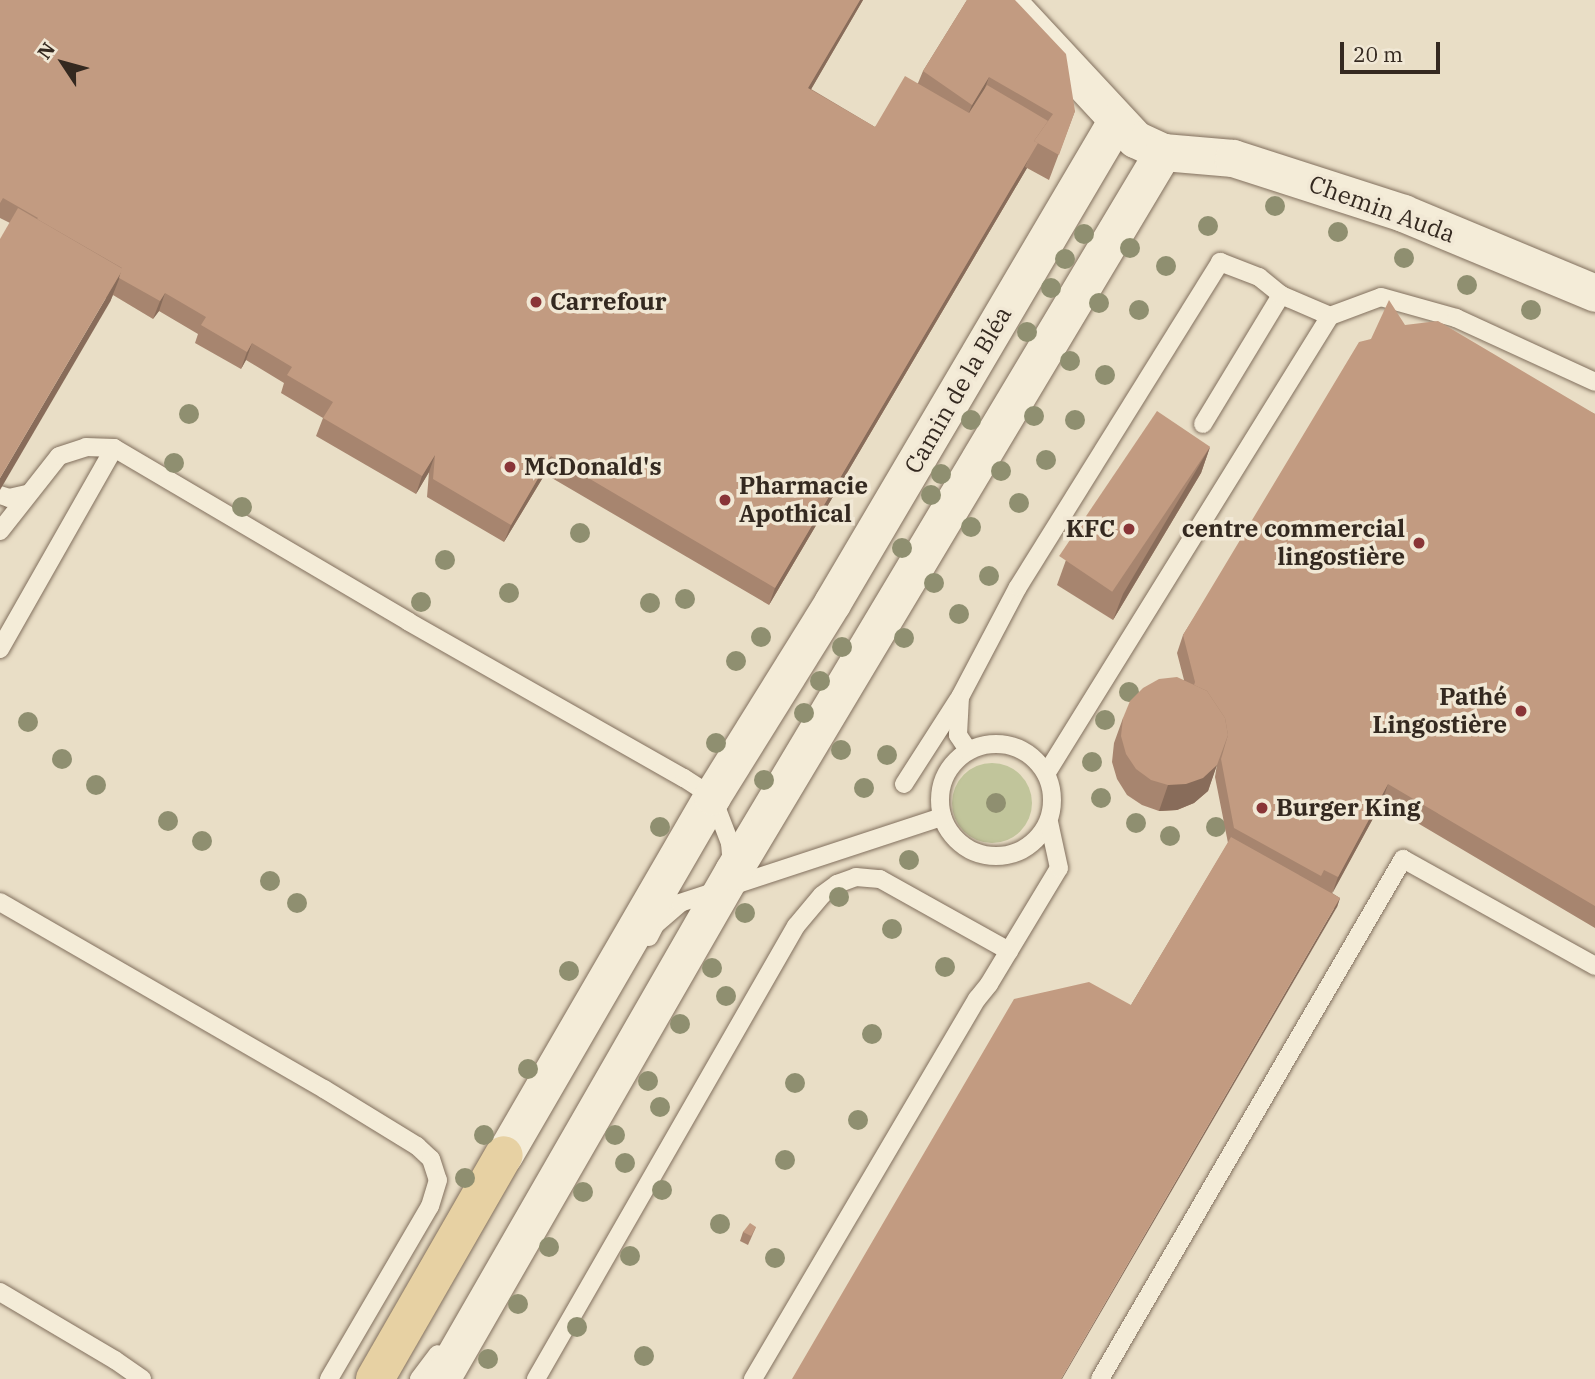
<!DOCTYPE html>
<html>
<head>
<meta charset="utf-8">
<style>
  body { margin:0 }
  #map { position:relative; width:1595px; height:1379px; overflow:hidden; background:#e9dec6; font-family:"IBM Plex Serif",serif }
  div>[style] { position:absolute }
  .green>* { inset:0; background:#c1c59b }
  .round { border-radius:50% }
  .roads { filter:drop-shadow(0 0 2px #82705e) drop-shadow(0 0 2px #82705e) }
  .lane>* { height:18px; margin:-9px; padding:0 9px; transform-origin:9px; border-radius:9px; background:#f4ecd8 }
  .lane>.ring { margin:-9px; padding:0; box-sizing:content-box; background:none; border:18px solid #f4ecd8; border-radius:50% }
  .street>* { height:37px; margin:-18.5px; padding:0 18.5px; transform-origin:18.5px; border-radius:18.5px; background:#f4ecd8 }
  .primary>* { height:38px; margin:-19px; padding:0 19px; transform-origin:19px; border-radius:19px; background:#e7d1a3 }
  .trees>* { width:20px; height:20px; margin:-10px; border-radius:50%; background:#8f8f70 }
  .wall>* { inset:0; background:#a7856f }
  .shaded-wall>* { inset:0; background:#886c5a }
  .building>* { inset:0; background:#c29b81; transform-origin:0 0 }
  .dots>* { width:19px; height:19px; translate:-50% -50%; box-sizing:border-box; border:4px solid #f1e8d5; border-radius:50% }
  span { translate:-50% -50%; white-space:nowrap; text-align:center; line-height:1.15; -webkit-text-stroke:7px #f1e8d5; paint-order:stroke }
  .street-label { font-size:24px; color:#342920 }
  .poi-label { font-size:24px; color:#342920; font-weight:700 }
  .left { translate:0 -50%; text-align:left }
  .right { translate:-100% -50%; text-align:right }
  .north { position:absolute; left:28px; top:28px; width:70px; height:70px; -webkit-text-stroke:5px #f1e8d5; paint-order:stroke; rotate:306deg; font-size:19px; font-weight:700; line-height:28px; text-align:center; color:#342920 }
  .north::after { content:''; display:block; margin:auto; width:24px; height:32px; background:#342920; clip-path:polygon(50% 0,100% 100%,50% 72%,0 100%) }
  .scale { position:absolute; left:1340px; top:42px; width:100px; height:32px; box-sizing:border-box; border:4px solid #342920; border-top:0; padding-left:9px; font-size:21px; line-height:24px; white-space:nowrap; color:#342920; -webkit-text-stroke:5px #f1e8d5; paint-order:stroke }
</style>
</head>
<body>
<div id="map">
  <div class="green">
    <div class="round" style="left:952px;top:763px;width:80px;height:80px"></div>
  </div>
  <div class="roads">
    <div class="lane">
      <div style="left:1203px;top:424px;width:151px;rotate:-58.8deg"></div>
      <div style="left:0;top:495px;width:9px;rotate:18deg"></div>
      <div style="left:9px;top:498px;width:18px;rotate:-13deg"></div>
      <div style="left:0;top:531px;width:95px;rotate:-51.8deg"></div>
      <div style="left:59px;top:456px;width:28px;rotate:-18deg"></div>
      <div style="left:86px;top:447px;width:28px;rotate:2deg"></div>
      <div style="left:114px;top:448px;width:342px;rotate:30.5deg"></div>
      <div style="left:409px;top:622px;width:316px;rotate:29.6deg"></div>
      <div style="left:684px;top:778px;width:33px;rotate:33deg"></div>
      <div style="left:712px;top:796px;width:50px;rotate:69deg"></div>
      <div style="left:730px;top:843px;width:21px;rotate:85deg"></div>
      <div style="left:0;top:649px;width:231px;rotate:-60.4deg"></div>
      <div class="ring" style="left:940px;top:744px;width:94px;height:94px"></div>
      <div style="left:968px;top:750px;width:18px;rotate:-124deg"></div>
      <div style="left:958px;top:735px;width:38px;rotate:-87deg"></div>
      <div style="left:960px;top:697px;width:124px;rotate:-62.2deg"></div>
      <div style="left:1018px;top:587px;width:383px;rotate:-58.1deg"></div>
      <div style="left:1220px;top:262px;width:42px;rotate:21deg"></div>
      <div style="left:1259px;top:277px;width:28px;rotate:39deg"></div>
      <div style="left:1281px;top:295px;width:53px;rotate:23.2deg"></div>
      <div style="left:1046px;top:774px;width:539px;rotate:-58.2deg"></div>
      <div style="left:1330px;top:316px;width:54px;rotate:-20.4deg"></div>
      <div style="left:1381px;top:297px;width:78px;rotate:15.6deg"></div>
      <div style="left:1456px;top:318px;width:153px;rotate:24.7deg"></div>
      <div style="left:904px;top:784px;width:100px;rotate:-57.3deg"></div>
      <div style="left:0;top:902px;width:374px;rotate:30deg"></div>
      <div style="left:324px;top:1089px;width:109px;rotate:31.5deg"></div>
      <div style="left:417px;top:1146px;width:19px;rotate:43deg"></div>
      <div style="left:431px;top:1159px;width:22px;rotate:72deg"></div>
      <div style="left:438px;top:1180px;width:27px;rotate:107deg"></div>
      <div style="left:430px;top:1206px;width:200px;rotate:120.3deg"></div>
      <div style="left:649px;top:937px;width:13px;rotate:-63deg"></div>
      <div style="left:655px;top:925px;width:33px;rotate:-41deg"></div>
      <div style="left:680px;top:903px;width:276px;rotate:-18.2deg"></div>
      <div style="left:0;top:1292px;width:134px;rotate:30.6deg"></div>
      <div style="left:115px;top:1360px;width:33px;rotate:35deg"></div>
      <div style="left:419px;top:1379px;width:31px;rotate:-53deg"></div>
      <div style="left:536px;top:1379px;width:522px;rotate:-60.15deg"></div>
      <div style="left:796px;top:926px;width:40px;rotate:-50deg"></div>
      <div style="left:822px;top:895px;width:19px;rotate:-36deg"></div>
      <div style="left:837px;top:884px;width:20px;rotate:-20deg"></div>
      <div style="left:856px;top:877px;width:24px;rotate:5deg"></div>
      <div style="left:880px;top:879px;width:148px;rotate:29.2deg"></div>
      <div style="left:753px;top:1379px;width:441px;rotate:-59.5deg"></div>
      <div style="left:977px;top:999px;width:19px;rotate:-51deg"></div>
      <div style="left:989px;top:984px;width:135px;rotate:-58.9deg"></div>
      <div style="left:1059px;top:868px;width:47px;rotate:-102.3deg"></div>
      <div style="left:1100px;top:1379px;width:602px;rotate:-59.77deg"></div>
      <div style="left:1403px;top:859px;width:220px;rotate:29.1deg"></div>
    </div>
    <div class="street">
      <div style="left:1006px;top:0;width:190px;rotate:47.1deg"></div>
      <div style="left:1135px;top:139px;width:31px;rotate:25deg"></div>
      <div style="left:1163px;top:152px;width:70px;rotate:4.9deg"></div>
      <div style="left:1233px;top:158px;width:179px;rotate:17.9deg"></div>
      <div style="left:1403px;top:213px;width:208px;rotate:22.6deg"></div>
      <div style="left:504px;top:1155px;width:415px;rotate:-59.9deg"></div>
      <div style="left:712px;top:796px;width:227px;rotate:-58.1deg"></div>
      <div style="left:832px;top:603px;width:559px;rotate:-59.49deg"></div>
      <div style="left:441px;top:1379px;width:586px;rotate:-60.11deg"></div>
      <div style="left:733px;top:871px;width:838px;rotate:-59.12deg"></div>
    </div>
    <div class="primary">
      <div style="left:375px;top:1379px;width:258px;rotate:-60.1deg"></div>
    </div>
  </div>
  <div class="trees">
    <div style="left:1275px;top:206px"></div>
    <div style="left:1208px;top:226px"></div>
    <div style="left:1338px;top:232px"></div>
    <div style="left:1084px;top:234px"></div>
    <div style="left:1130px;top:248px"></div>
    <div style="left:1404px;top:258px"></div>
    <div style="left:1065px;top:259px"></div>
    <div style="left:1166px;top:266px"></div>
    <div style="left:1467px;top:285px"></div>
    <div style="left:1051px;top:288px"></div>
    <div style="left:1099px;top:303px"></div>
    <div style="left:1139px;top:310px"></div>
    <div style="left:1531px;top:310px"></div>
    <div style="left:1027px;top:332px"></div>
    <div style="left:1070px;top:361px"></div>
    <div style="left:1105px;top:375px"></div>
    <div style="left:189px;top:414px"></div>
    <div style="left:1034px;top:416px"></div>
    <div style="left:971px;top:420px"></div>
    <div style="left:1075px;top:420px"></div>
    <div style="left:1046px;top:460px"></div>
    <div style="left:174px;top:463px"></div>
    <div style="left:1001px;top:471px"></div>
    <div style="left:941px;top:474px"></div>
    <div style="left:931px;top:495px"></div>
    <div style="left:1019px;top:503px"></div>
    <div style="left:242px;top:507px"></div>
    <div style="left:971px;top:527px"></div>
    <div style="left:580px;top:533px"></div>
    <div style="left:902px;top:548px"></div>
    <div style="left:445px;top:560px"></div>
    <div style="left:989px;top:576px"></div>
    <div style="left:934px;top:583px"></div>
    <div style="left:509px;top:593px"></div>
    <div style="left:685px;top:599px"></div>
    <div style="left:421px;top:602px"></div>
    <div style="left:650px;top:603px"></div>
    <div style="left:959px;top:614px"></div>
    <div style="left:761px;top:637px"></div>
    <div style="left:904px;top:638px"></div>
    <div style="left:842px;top:647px"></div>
    <div style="left:736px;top:661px"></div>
    <div style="left:820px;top:681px"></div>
    <div style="left:1129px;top:692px"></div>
    <div style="left:804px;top:713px"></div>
    <div style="left:1105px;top:720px"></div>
    <div style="left:28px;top:722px"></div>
    <div style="left:716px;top:743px"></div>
    <div style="left:841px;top:750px"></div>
    <div style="left:887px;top:755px"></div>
    <div style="left:62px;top:759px"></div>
    <div style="left:1092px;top:762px"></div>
    <div style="left:764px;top:780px"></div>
    <div style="left:96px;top:785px"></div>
    <div style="left:864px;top:788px"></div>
    <div style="left:1101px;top:798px"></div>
    <div style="left:996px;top:803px"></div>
    <div style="left:168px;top:821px"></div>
    <div style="left:1136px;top:823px"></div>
    <div style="left:660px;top:827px"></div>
    <div style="left:1216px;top:827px"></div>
    <div style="left:1170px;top:836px"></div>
    <div style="left:202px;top:841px"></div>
    <div style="left:909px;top:860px"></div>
    <div style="left:270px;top:881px"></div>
    <div style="left:839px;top:897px"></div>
    <div style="left:297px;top:903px"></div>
    <div style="left:745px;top:913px"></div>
    <div style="left:892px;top:929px"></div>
    <div style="left:945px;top:967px"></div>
    <div style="left:712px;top:968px"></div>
    <div style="left:569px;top:971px"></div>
    <div style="left:726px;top:996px"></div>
    <div style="left:680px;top:1024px"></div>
    <div style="left:872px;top:1034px"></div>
    <div style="left:528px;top:1069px"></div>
    <div style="left:648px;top:1081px"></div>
    <div style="left:795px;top:1083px"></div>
    <div style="left:660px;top:1107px"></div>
    <div style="left:858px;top:1120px"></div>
    <div style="left:484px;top:1135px"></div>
    <div style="left:615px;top:1135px"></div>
    <div style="left:785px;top:1160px"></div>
    <div style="left:625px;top:1163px"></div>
    <div style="left:465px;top:1178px"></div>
    <div style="left:662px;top:1190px"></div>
    <div style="left:583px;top:1192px"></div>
    <div style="left:720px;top:1224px"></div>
    <div style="left:549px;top:1247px"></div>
    <div style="left:630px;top:1256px"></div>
    <div style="left:775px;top:1258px"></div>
    <div style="left:518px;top:1304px"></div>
    <div style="left:577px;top:1327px"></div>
    <div style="left:644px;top:1356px"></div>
    <div style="left:488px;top:1359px"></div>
  </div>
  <div class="wall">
    <div style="clip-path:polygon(0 0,863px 0,811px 89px,875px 127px,918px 83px,923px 71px,967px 0,1075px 111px,1049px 180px,1027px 168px,769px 605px,545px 474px,504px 542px,427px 497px,429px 472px,416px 494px,316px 436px,323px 418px,281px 393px,284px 383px,246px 360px,241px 369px,195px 343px,198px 334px,159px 311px,153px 319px,113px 295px,110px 302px,10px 223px,0 218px)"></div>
    <div style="clip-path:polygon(1405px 325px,1595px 414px,1595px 928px,1382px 802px,1332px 893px,1340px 898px,1337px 907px,1131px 1005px,1228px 843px,1215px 777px,1217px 764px,1208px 791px,1194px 803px,1177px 810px,1159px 811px,1142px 805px,1127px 795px,1117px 779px,1112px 762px,1114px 743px,1123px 718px,1184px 680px,1177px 653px,1183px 635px,1371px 339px)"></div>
    <div style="clip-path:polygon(1210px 447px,1201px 473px,1113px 620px,1057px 585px,1066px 560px)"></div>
    <div style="clip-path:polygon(756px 1227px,748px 1245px,740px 1241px,743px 1232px)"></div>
  </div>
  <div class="shaded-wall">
    <div style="clip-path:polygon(860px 0,863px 0,802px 105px,808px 88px)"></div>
    <div style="clip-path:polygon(989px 77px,980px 102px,962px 130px,972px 105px)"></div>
    <div style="clip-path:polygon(1028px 160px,1025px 167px,1027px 168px,769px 605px,775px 588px)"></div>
    <div style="clip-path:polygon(123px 269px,110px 302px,0 490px,0 478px)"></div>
    <div style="clip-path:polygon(165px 293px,159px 311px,153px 319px,160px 301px)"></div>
    <div style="clip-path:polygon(252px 343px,246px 360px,241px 369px,247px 352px)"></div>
    <div style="clip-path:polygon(1210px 447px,1201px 473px,1113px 620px,1123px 594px)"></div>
    <div style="clip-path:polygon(435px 455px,429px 472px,416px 494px,422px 476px)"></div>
    <div style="clip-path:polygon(551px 456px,545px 474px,504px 542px,511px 525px)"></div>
    <div style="clip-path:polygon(1217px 765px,1208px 791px,1194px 803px,1177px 810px,1159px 811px,1168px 785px)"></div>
    <div style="clip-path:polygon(1388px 784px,1382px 802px,1332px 894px,1338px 877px)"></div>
    <div style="clip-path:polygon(1340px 898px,1337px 907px,1062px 1379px,1061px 1379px)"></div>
  </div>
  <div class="building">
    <div style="clip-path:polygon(0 0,860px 0,808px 88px,875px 127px,905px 76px,969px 113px,987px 85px,1048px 121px,1034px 141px,1038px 143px,775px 588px,551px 456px,511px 525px,433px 479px,435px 455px,422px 476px,323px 418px,333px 402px,287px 375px,292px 367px,252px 343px,247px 352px,201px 325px,206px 317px,165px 293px,160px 301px,119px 278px,122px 268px,37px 219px,38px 218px,3px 198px,0 203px)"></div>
    <div style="clip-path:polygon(967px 0,1015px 0,1066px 54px,1075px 111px,1059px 155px,1034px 141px,1053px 114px,989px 77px,972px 105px,923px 71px)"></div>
    <div style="clip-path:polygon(18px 208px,123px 269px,0 478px,0 239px)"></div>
    <div style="clip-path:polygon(1389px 300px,1405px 325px,1438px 321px,1595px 414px,1595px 906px,1388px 784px,1338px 877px,1324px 870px,1321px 876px,1234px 828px,1221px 759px,1228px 735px,1225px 718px,1207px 691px,1194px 685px,1195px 682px,1183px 635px,1359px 342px,1371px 339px)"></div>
    <div style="left:1157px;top:411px;width:64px;height:175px;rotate:34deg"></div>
    <div style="clip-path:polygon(1177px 677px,1207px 691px,1225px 718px,1228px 735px,1217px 765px,1203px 778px,1186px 784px,1168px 785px,1151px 780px,1136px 769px,1126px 754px,1121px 736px,1123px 718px,1130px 701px,1143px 688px,1159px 679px)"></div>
    <div style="clip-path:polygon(1231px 837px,1340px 898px,1061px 1379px,792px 1379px,1014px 999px,1089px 982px,1131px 1005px)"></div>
    <div style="clip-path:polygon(750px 1223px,756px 1227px,751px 1236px,743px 1232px)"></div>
  </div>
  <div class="dots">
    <div style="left:536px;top:302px;background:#893537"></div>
    <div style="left:510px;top:467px;background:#893537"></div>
    <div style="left:725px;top:500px;background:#893537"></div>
    <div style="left:1129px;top:529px;background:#893537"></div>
    <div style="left:1419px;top:543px;background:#893537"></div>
    <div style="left:1521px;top:711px;background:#893537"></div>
    <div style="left:1262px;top:808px;background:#893537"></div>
  </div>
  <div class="street-label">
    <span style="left:1382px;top:209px;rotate:20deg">Chemin Auda</span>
    <span style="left:958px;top:390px;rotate:-60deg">Camin de la Bléa</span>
  </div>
  <div class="poi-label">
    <span class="left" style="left:550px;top:302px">Carrefour</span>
    <span class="left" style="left:524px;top:467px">McDonald's</span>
    <span class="left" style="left:739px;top:500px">Pharmacie<br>Apothical</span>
    <span class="right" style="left:1115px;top:529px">KFC</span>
    <span class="right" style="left:1405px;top:543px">centre commercial<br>lingostière</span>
    <span class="right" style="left:1507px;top:711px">Pathé<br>Lingostière</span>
    <span class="left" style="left:1276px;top:808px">Burger King</span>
  </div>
  <div class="north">N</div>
  <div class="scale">20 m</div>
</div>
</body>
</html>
